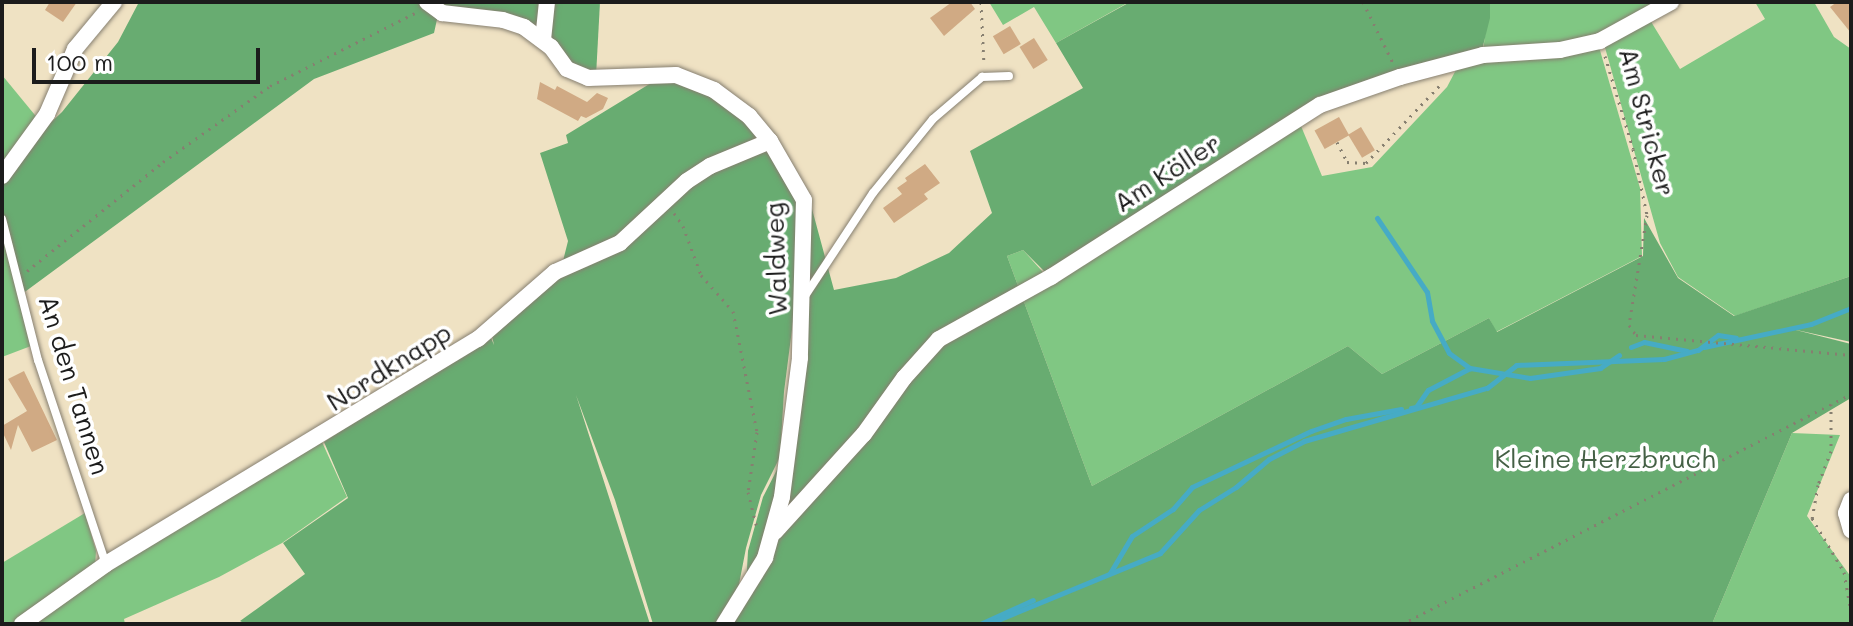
<!DOCTYPE html>
<html>
<head>
<meta charset="utf-8">
<style>
  body { margin:0 }
  #map { position:relative; width:1853px; height:626px; overflow:hidden; background:#efe2c3; font-family:Mali,sans-serif }
  div>[style] { position:absolute }
  .green>* { inset:0; background:#80c783 }
  .forest>* { inset:0; background:#68ac71 }
  .stream>* { height:5px; margin:-2.5px; padding:0 2.5px; transform-origin:2.5px; border-radius:2.5px; background:#46abc5 }
  .building>* { inset:0; background:#d0aa84; transform-origin:0 0 }
  .path>* { height:3px; margin-top:-1.5px; transform-origin:0; background:repeating-linear-gradient(90deg,#867f70 0 2px,transparent 0 8px) }
  .roads { filter:drop-shadow(0 0 2px #867f70) drop-shadow(0 0 2px #867f70) }
  .lane>* { height:8px; margin:-4px; padding:0 4px; transform-origin:4px; border-radius:4px; background:#fff }
  .street>* { height:16px; margin:-8px; padding:0 8px; transform-origin:8px; border-radius:8px; background:#fff }
  span { translate:-50% -50%; white-space:nowrap; text-align:center; line-height:1.15; -webkit-text-stroke:7px #fff; paint-order:stroke }
  .street-label { font-size:26px; color:#1c1c1c }
  .park-label { font-size:26px; color:#446045 }
  .frame { position:absolute; inset:0; border:4px solid #1c1c1c; pointer-events:none }
  .scale { position:absolute; left:32px; top:48px; width:228px; height:36px; box-sizing:border-box; border:4px solid #1c1c1c; border-top:0; padding-left:10px; font-size:24px; line-height:28px; white-space:nowrap; color:#1c1c1c; -webkit-text-stroke:6px #fff; paint-order:stroke }
</style>
</head>
<body>
<div id="map">
  <div class="green">
    <div style="clip-path:polygon(989px 2px,1129px 2px,1056px 43px,1034px 7px,1003px 25px)"></div>
    <div style="clip-path:polygon(1490px 2px,1665px 2px,1598px 39px,1483px 50px)"></div>
    <div style="clip-path:polygon(1755px 2px,1814px 2px,1834px 37px,1851px 49px,1851px 276px,1735px 316px,1678px 277px,1660px 243px,1604px 44px,1650px 20px,1680px 69px,1765px 19px)"></div>
    <div style="clip-path:polygon(1599px 47px,1640px 188px,1642px 256px,1496px 332px,1489px 318px,1382px 374px,1348px 346px,1092px 486px,1007px 256px,1023px 250px,1051px 281px,1298px 119px,1322px 176px,1372px 167px,1447px 87px,1458px 66px)"></div>
    <div style="clip-path:polygon(2px 75px,39px 120px,2px 172px)"></div>
    <div style="clip-path:polygon(2px 230px,31px 346px,2px 357px)"></div>
    <div style="clip-path:polygon(1792px 433px,1840px 435px,1807px 516px,1851px 577px,1851px 624px,1712px 624px)"></div>
    <div style="clip-path:polygon(322px 442px,347px 497px,282px 543px,219px 577px,124px 619px,125px 624px,29px 624px,111px 566px)"></div>
    <div style="clip-path:polygon(85px 513px,96px 551px,95px 567px,17px 624px,2px 624px,2px 563px)"></div>
  </div>
  <div class="forest">
    <div style="clip-path:polygon(139px 2px,422px 2px,438px 15px,434px 33px,314px 79px,22px 294px,2px 207px,2px 184px,27px 145px,62px 112px,118px 42px)"></div>
    <div style="clip-path:polygon(433px 2px,544px 2px,540px 29px,458px 13px)"></div>
    <div style="clip-path:polygon(549px 2px,600px 2px,596px 76px,562px 61px,547px 28px)"></div>
    <div style="clip-path:polygon(1130px 2px,1490px 2px,1490px 18px,1482px 50px,1318px 101px,1047px 274px,1023px 250px,1007px 256px,1092px 486px,1348px 346px,1382px 374px,1489px 318px,1497px 332px,1643px 256px,1644px 218px,1678px 278px,1734px 316px,1851px 276px,1851px 342px,1792px 329px,1851px 344px,1851px 398px,1792px 433px,1712px 624px,732px 624px,745px 605px,748px 551px,763px 497px,783px 458px,799px 298px,796px 298px,784px 392px,780px 457px,761px 495px,746px 548px,736px 600px,719px 624px,653px 624px,615px 500px,576px 395px,650px 624px,246px 624px,240px 621px,305px 574px,283px 543px,348px 498px,324px 442px,489px 333px,494px 345px,491px 332px,563px 261px,568px 241px,540px 153px,568px 143px,566px 135px,656px 80px,674px 80px,713px 93px,747px 120px,809px 198px,834px 290px,896px 278px,949px 253px,992px 213px,970px 151px,1083px 88px,1056px 43px)"></div>
  </div>
  <div class="stream">
    <div style="left:1377px;top:218px;width:89px;rotate:56deg"></div>
    <div style="left:1427px;top:292px;width:29px;rotate:80deg"></div>
    <div style="left:1432px;top:321px;width:36px;rotate:62deg"></div>
    <div style="left:1449px;top:353px;width:26px;rotate:36deg"></div>
    <div style="left:1631px;top:347px;width:14px;rotate:-21deg"></div>
    <div style="left:1644px;top:342px;width:44px;rotate:11.8deg"></div>
    <div style="left:1704px;top:347px;width:109px;rotate:-12.1deg"></div>
    <div style="left:1811px;top:324px;width:43px;rotate:-21.8deg"></div>
    <div style="left:1411px;top:408px;width:5px;rotate:-11deg"></div>
    <div style="left:1416px;top:407px;width:21px;rotate:-55deg"></div>
    <div style="left:1428px;top:390px;width:47px;rotate:-27.6deg"></div>
    <div style="left:1470px;top:368px;width:61px;rotate:9.5deg"></div>
    <div style="left:1530px;top:378px;width:71px;rotate:-8.1deg"></div>
    <div style="left:1600px;top:368px;width:23px;rotate:-34deg"></div>
    <div style="left:1110px;top:573px;width:43px;rotate:-59.3deg"></div>
    <div style="left:1132px;top:536px;width:49px;rotate:-33.4deg"></div>
    <div style="left:1173px;top:509px;width:29px;rotate:-49deg"></div>
    <div style="left:1192px;top:487px;width:132px;rotate:-25.2deg"></div>
    <div style="left:1311px;top:431px;width:37px;rotate:-19deg"></div>
    <div style="left:1346px;top:419px;width:56px;rotate:-10.3deg"></div>
    <div style="left:980px;top:624px;width:58px;rotate:-24.4deg"></div>
    <div style="left:988px;top:624px;width:186px;rotate:-22.4deg"></div>
    <div style="left:1160px;top:553px;width:58px;rotate:-47.8deg"></div>
    <div style="left:1199px;top:510px;width:44px;rotate:-31.9deg"></div>
    <div style="left:1236px;top:487px;width:43px;rotate:-40.3deg"></div>
    <div style="left:1269px;top:459px;width:39px;rotate:-27deg"></div>
    <div style="left:1304px;top:441px;width:191px;rotate:-16.2deg"></div>
    <div style="left:1487px;top:388px;width:37px;rotate:-38deg"></div>
    <div style="left:1516px;top:365px;width:148px;rotate:-2.3deg"></div>
    <div style="left:1664px;top:359px;width:35px;rotate:-15deg"></div>
    <div style="left:1698px;top:350px;width:25px;rotate:-37deg"></div>
    <div style="left:1718px;top:335px;width:18px;rotate:9deg"></div>
  </div>
  <div class="building">
    <div style="clip-path:polygon(50px 2px,77px 2px,63px 22px,45px 10px)"></div>
    <div style="clip-path:polygon(952px 2px,970px 2px,975px 9px,944px 36px,930px 18px)"></div>
    <div style="clip-path:polygon(1837px 2px,1851px 2px,1851px 33px,1830px 7px)"></div>
    <div style="left:1010px;top:26px;width:21px;height:20px;rotate:59deg"></div>
    <div style="left:1034px;top:38px;width:26px;height:17px;rotate:58deg"></div>
    <div style="clip-path:polygon(540px 82px,555px 90px,557px 86px,587px 102px,597px 93px,608px 98px,603px 109px,586px 118px,581px 116px,578px 121px,537px 99px)"></div>
    <div style="left:1339px;top:117px;width:21px;height:28px;rotate:61deg"></div>
    <div style="left:1361px;top:127px;width:27px;height:15px;rotate:59deg"></div>
    <div style="clip-path:polygon(925px 164px,940px 183px,924px 194px,928px 199px,894px 223px,883px 208px,902px 194px,897px 188px,907px 181px,905px 178px)"></div>
    <div style="clip-path:polygon(24px 371px,57px 440px,32px 452px,18px 425px,11px 450px,2px 431px,2px 426px,27px 411px,8px 379px)"></div>
  </div>
  <div class="path">
    <div style="left:981px;top:2px;width:63px;rotate:87.3deg"></div>
    <div style="left:1363px;top:2px;width:68px;rotate:63.8deg"></div>
    <div style="left:1605px;top:56px;width:97px;rotate:73.2deg"></div>
    <div style="left:1633px;top:149px;width:67px;rotate:78deg"></div>
    <div style="left:1647px;top:215px;width:111px;rotate:99.3deg"></div>
    <div style="left:1629px;top:325px;width:12px;rotate:55deg"></div>
    <div style="left:1636px;top:335px;width:216px;rotate:5.3deg"></div>
    <div style="left:1337px;top:142px;width:22px;rotate:63deg"></div>
    <div style="left:1347px;top:162px;width:19px;rotate:3deg"></div>
    <div style="left:1366px;top:163px;width:110px;rotate:-46.5deg"></div>
    <div style="left:674px;top:213px;width:16px;rotate:55deg"></div>
    <div style="left:683px;top:226px;width:52px;rotate:69.8deg"></div>
    <div style="left:701px;top:275px;width:48px;rotate:48.4deg"></div>
    <div style="left:733px;top:311px;width:123px;rotate:78.8deg"></div>
    <div style="left:757px;top:432px;width:61px;rotate:98.5deg"></div>
    <div style="left:748px;top:492px;width:36px;rotate:76deg"></div>
    <div style="left:27px;top:271px;width:174px;rotate:-38.7deg"></div>
    <div style="left:163px;top:162px;width:131px;rotate:-35.4deg"></div>
    <div style="left:270px;top:86px;width:162px;rotate:-26.7deg"></div>
    <div style="left:1831px;top:404px;width:47px;rotate:90deg"></div>
    <div style="left:1831px;top:451px;width:36px;rotate:111deg"></div>
    <div style="left:1818px;top:485px;width:34px;rotate:100deg"></div>
    <div style="left:1812px;top:518px;width:63px;rotate:59.3deg"></div>
    <div style="left:1844px;top:572px;width:39px;rotate:80deg"></div>
    <div style="left:1402px;top:624px;width:504px;rotate:-27.12deg"></div>
  </div>
  <div class="roads">
    <div class="lane">
      <div style="left:2px;top:219px;width:146px;rotate:75.7deg"></div>
      <div style="left:38px;top:360px;width:215px;rotate:71.6deg"></div>
      <div style="left:805px;top:296px;width:123px;rotate:-56.6deg"></div>
      <div style="left:873px;top:193px;width:95px;rotate:-51deg"></div>
      <div style="left:933px;top:119px;width:65px;rotate:-40.6deg"></div>
      <div style="left:982px;top:77px;width:27px;rotate:-2deg"></div>
    </div>
    <div class="street">
      <div style="left:427px;top:2px;width:19px;rotate:36deg"></div>
      <div style="left:442px;top:13px;width:61px;rotate:6.5deg"></div>
      <div style="left:503px;top:20px;width:22px;rotate:18deg"></div>
      <div style="left:524px;top:27px;width:34px;rotate:37deg"></div>
      <div style="left:551px;top:47px;width:27px;rotate:54deg"></div>
      <div style="left:567px;top:69px;width:23px;rotate:23deg"></div>
      <div style="left:588px;top:78px;width:88px;rotate:-2deg"></div>
      <div style="left:676px;top:75px;width:41px;rotate:21.5deg"></div>
      <div style="left:714px;top:90px;width:44px;rotate:36.6deg"></div>
      <div style="left:749px;top:116px;width:33px;rotate:50deg"></div>
      <div style="left:770px;top:141px;width:68px;rotate:60deg"></div>
      <div style="left:804px;top:200px;width:158px;rotate:91.5deg"></div>
      <div style="left:800px;top:358px;width:140px;rotate:97.4deg"></div>
      <div style="left:782px;top:497px;width:63px;rotate:105.6deg"></div>
      <div style="left:765px;top:558px;width:78px;rotate:121.8deg"></div>
      <div style="left:543px;top:40px;width:38px;rotate:-84deg"></div>
      <div style="left:2px;top:176px;width:77px;rotate:-54deg"></div>
      <div style="left:47px;top:114px;width:71px;rotate:-66.7deg"></div>
      <div style="left:75px;top:49px;width:61px;rotate:-50.3deg"></div>
      <div style="left:1851px;top:500px;width:14px;rotate:111deg"></div>
      <div style="left:1846px;top:513px;width:18px;rotate:74deg"></div>
      <div style="left:775px;top:532px;width:132px;rotate:-47.8deg"></div>
      <div style="left:864px;top:434px;width:69px;rotate:-54.5deg"></div>
      <div style="left:904px;top:378px;width:52px;rotate:-48.1deg"></div>
      <div style="left:939px;top:339px;width:128px;rotate:-29deg"></div>
      <div style="left:1051px;top:277px;width:319px;rotate:-32.6deg"></div>
      <div style="left:1320px;top:105px;width:85px;rotate:-19.3deg"></div>
      <div style="left:1400px;top:77px;width:86px;rotate:-14.8deg"></div>
      <div style="left:1483px;top:55px;width:77px;rotate:-3.7deg"></div>
      <div style="left:1560px;top:50px;width:41px;rotate:-12.7deg"></div>
      <div style="left:1600px;top:41px;width:81px;rotate:-28.8deg"></div>
      <div style="left:22px;top:624px;width:103px;rotate:-35.5deg"></div>
      <div style="left:106px;top:564px;width:435px;rotate:-31.2deg"></div>
      <div style="left:478px;top:339px;width:102px;rotate:-41deg"></div>
      <div style="left:555px;top:272px;width:71px;rotate:-24deg"></div>
      <div style="left:620px;top:243px;width:91px;rotate:-42.8deg"></div>
      <div style="left:687px;top:181px;width:27px;rotate:-33deg"></div>
      <div style="left:710px;top:166px;width:65px;rotate:-22.6deg"></div>
    </div>
  </div>
  <div class="street-label">
    <span style="left:1647px;top:122px;rotate:75deg">Am Stricker</span>
    <span style="left:1167px;top:173px;rotate:-33deg">Am Köller</span>
    <span style="left:776px;top:259px;rotate:-92deg">Waldweg</span>
    <span style="left:389px;top:367px;rotate:-32deg">Nordknapp</span>
    <span style="left:74px;top:385px;rotate:73deg">An den Tannen</span>
  </div>
  <div class="park-label">
    <span style="left:1605px;top:459px">Kleine Herzbruch</span>
  </div>
  <div class="frame"></div>
  <div class="scale">100 m</div>
</div>
</body>
</html>
